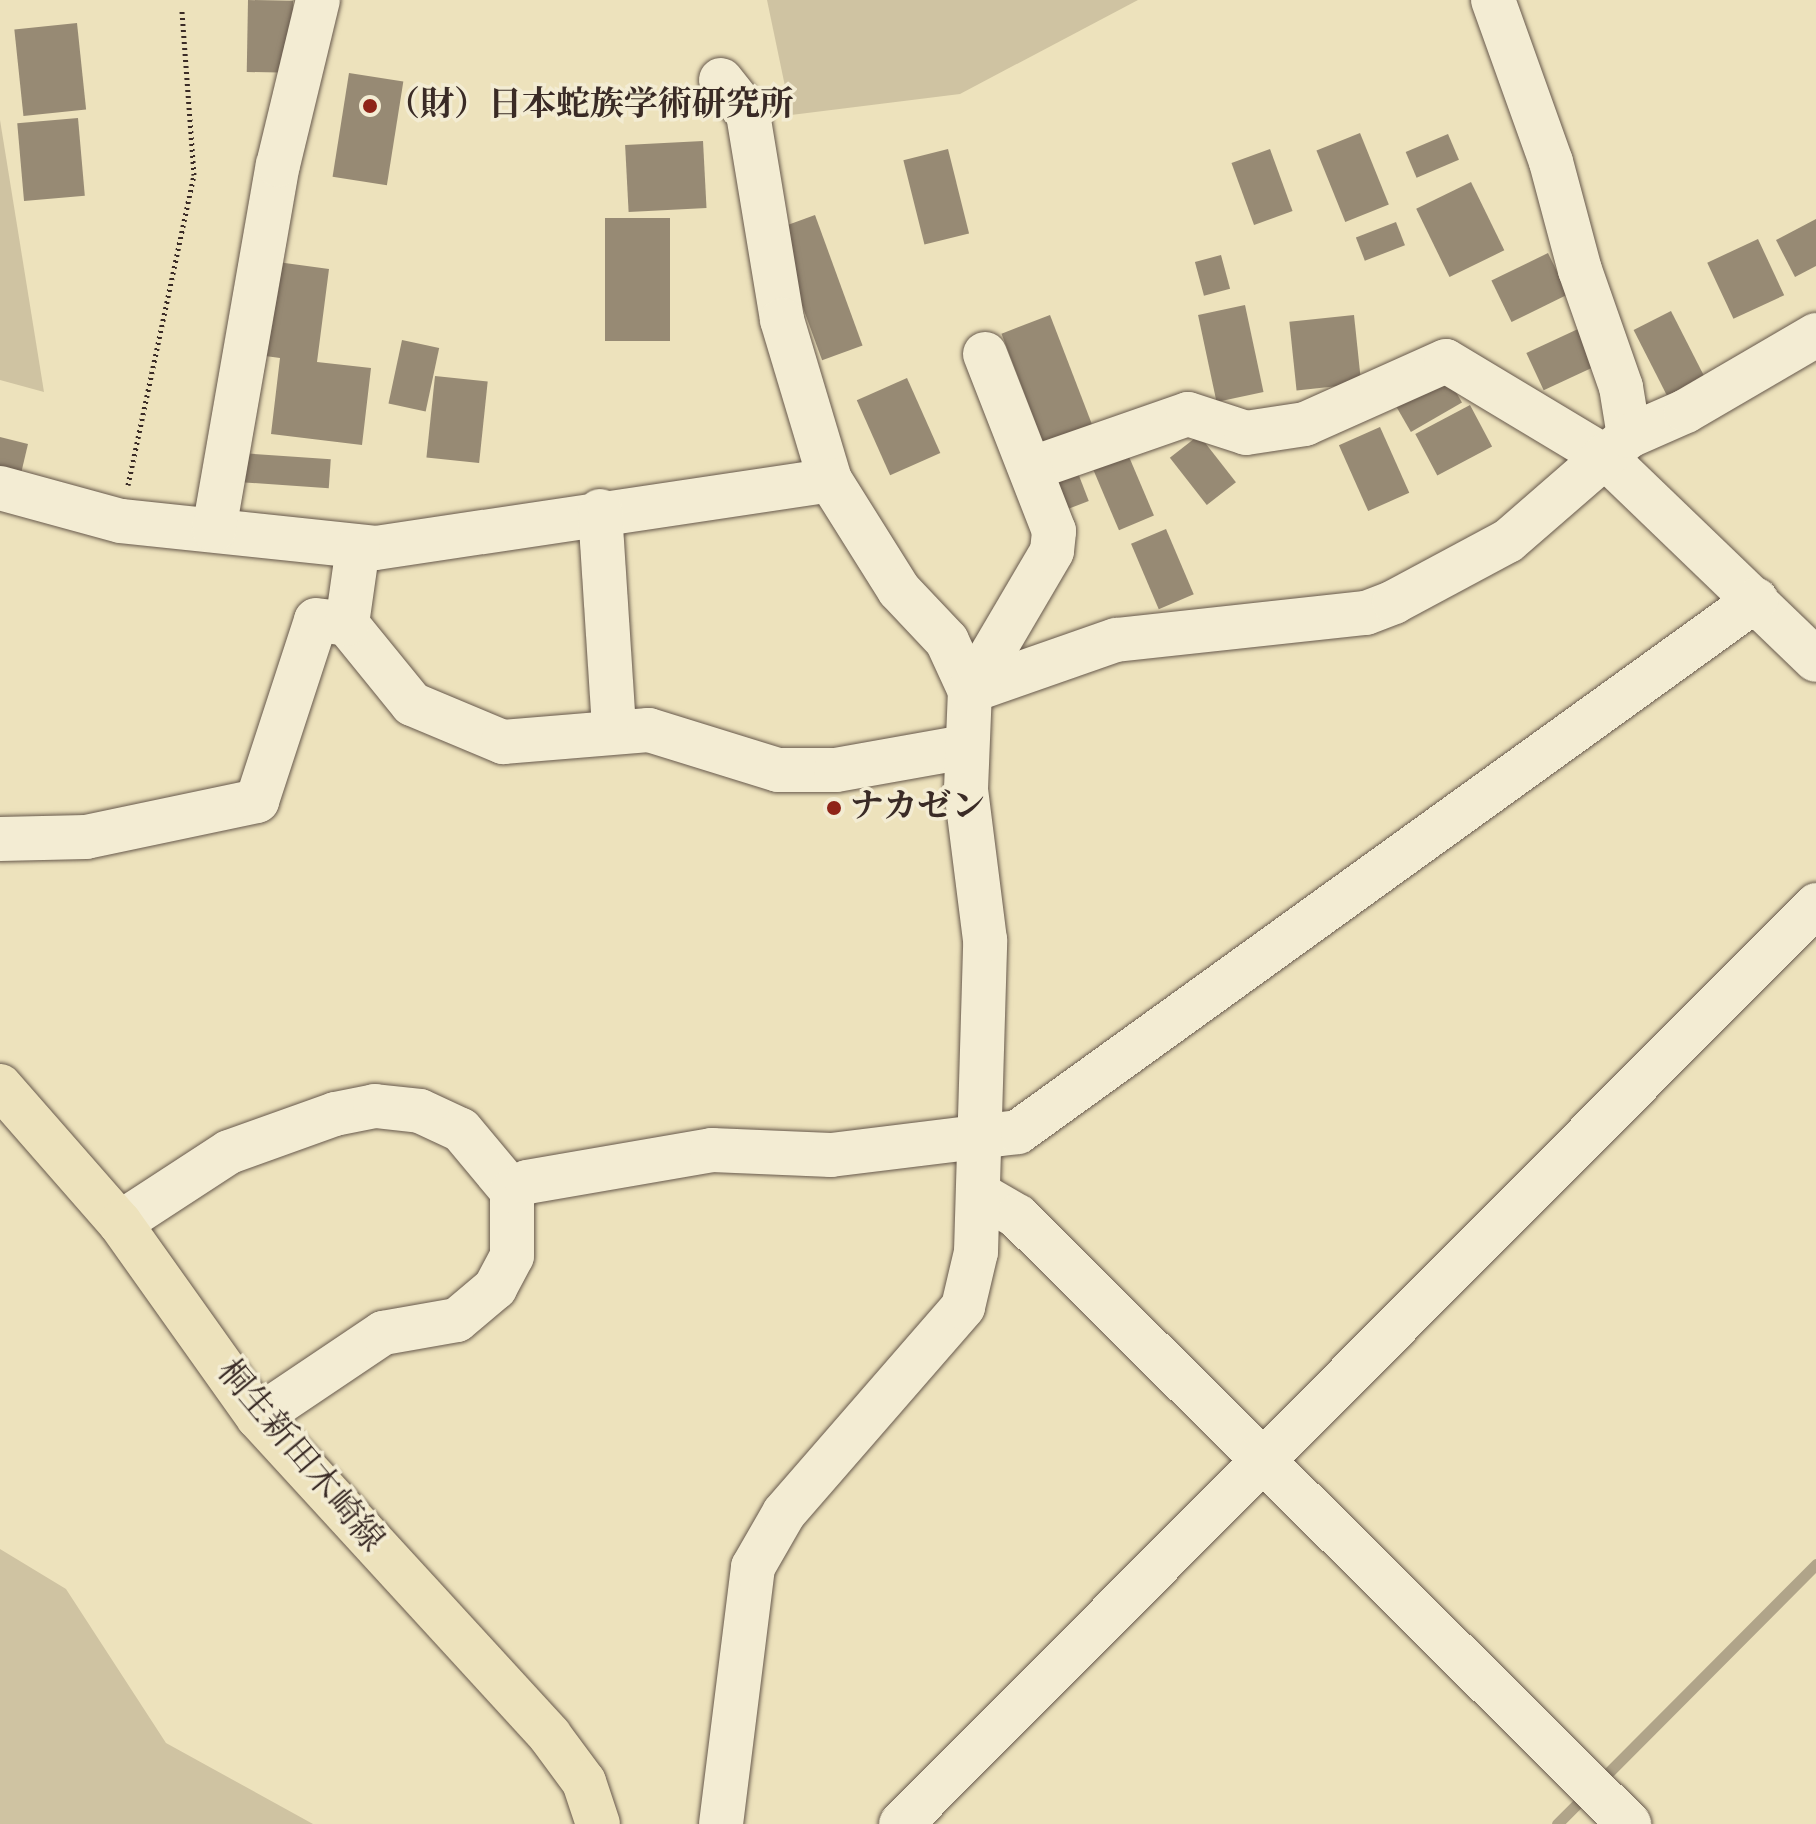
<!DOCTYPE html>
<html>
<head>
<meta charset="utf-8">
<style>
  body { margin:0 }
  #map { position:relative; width:1816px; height:1824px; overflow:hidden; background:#ede2bc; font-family:"IM FELL DW Pica","Noto Serif JP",serif }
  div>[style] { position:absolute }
  .green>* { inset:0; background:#cfc3a2 }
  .stream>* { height:11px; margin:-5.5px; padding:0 5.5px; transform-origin:5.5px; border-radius:5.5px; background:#b0a489 }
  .building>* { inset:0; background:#978a74; transform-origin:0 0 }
  .path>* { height:5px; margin-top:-2.5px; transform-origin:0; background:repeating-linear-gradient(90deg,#3a2b26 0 2px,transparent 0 6px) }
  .roads { filter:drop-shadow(0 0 2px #67594c) drop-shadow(0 0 2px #67594c) }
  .minor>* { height:44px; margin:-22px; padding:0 22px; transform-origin:22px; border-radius:22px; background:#f3ecd3 }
  .major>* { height:44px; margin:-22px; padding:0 22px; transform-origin:22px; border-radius:22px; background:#ede2bc }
  .dots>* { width:22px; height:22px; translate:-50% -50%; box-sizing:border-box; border:4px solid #f3ecd3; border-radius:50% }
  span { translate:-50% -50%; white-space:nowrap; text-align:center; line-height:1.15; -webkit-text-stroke:7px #f3ecd3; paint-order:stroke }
  .poi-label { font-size:34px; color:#3a2b26; font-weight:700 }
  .left { translate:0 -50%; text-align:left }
  .street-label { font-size:34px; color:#3a2b26 }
</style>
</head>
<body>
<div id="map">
  <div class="green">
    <div style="clip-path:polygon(767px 0,1138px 0,960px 94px,791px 115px)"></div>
    <div style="clip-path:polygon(0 120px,44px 392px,0 380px)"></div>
    <div style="clip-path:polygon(0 1549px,66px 1589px,166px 1743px,313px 1824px,0 1824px)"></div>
  </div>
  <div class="stream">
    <div style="left:1606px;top:1775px;width:298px;rotate:-45.1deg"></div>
    <div style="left:1557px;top:1824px;width:34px;rotate:-45deg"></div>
  </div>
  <div class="building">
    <div style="left:248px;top:0;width:45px;height:72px;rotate:1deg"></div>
    <div style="left:77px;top:23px;width:87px;height:63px;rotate:84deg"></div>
    <div style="left:349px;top:73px;width:55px;height:105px;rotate:9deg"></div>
    <div style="left:78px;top:118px;width:78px;height:61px;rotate:85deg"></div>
    <div style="left:1360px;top:133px;width:77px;height:47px;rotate:68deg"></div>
    <div style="left:1448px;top:134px;width:28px;height:46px;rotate:67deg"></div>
    <div style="left:703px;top:141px;width:67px;height:78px;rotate:87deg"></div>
    <div style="left:948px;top:149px;width:87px;height:46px;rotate:76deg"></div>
    <div style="left:1270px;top:149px;width:66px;height:41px;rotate:70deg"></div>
    <div style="left:1471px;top:182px;width:76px;height:61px;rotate:64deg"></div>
    <div style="left:815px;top:215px;width:139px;height:43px;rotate:70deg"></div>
    <div style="left:605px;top:218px;width:65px;height:123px"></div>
    <div style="clip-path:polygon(1816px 219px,1816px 266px,1795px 277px,1776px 240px)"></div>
    <div style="left:1396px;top:222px;width:25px;height:43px;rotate:69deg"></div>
    <div style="left:1758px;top:239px;width:62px;height:56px;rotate:65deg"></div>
    <div style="left:1548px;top:253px;width:46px;height:63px;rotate:64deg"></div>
    <div style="left:1221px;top:255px;width:35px;height:27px;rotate:75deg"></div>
    <div style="clip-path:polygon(270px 261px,329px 269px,317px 362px,371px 368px,362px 445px,271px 434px,280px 358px,258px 355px)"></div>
    <div style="left:1245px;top:305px;width:89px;height:48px;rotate:78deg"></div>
    <div style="left:1671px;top:311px;width:74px;height:42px;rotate:63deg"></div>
    <div style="left:1050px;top:315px;width:124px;height:52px;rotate:69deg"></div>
    <div style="left:1354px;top:315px;width:69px;height:65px;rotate:84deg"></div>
    <div style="left:1578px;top:329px;width:41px;height:57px;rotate:65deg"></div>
    <div style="left:402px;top:340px;width:38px;height:65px;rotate:12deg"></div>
    <div style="left:1445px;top:373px;width:34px;height:59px;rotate:60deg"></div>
    <div style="left:435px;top:376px;width:53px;height:82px;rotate:6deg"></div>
    <div style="left:907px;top:378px;width:82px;height:55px;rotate:66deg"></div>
    <div style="left:1470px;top:405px;width:47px;height:62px;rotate:62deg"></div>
    <div style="left:1380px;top:427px;width:72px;height:45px;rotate:66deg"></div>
    <div style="left:1199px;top:435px;width:60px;height:37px;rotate:52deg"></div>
    <div style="clip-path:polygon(0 437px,28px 444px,19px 482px,0 477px)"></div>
    <div style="left:1127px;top:452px;width:69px;height:38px;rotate:67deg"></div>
    <div style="left:240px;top:453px;width:91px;height:29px;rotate:4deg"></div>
    <div style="left:1078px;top:473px;width:30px;height:28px;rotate:69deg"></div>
    <div style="left:1166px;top:529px;width:71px;height:38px;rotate:67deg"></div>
  </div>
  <div class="path">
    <div style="left:128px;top:485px;width:317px;rotate:-78deg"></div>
    <div style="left:194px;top:175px;width:164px;rotate:-94.2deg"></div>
  </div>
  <div class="roads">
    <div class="minor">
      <div style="left:1493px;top:0;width:172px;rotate:70.3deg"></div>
      <div style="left:1551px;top:162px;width:112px;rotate:75deg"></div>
      <div style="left:1580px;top:270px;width:124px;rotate:70.7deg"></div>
      <div style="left:1621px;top:387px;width:50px;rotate:80.7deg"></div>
      <div style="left:721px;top:80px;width:43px;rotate:51.5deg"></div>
      <div style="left:748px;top:114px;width:209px;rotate:80.6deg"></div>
      <div style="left:782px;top:320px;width:167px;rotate:73.3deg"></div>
      <div style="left:1033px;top:468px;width:164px;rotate:-19.2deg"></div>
      <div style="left:1188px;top:414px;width:61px;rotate:18.1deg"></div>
      <div style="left:1246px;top:433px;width:60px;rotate:-8.7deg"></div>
      <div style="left:1305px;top:424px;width:154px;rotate:-24.1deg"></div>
      <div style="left:1446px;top:361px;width:184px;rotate:31deg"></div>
      <div style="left:1604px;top:456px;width:294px;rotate:43.9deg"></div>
      <div style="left:0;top:488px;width:125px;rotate:15.3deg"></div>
      <div style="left:121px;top:521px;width:256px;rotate:6deg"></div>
      <div style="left:376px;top:548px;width:459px;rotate:-8.5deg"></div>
      <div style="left:830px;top:480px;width:130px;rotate:57.9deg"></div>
      <div style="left:899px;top:590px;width:70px;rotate:46.7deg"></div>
      <div style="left:947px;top:641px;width:55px;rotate:65.3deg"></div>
      <div style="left:600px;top:511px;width:219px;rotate:86.3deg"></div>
      <div style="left:214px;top:530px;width:371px;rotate:-80.1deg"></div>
      <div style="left:278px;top:165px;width:170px;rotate:-76.4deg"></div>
      <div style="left:347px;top:624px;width:103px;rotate:50.9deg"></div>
      <div style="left:412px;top:704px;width:99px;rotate:22.7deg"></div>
      <div style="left:503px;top:742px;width:146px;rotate:-4.7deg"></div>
      <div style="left:649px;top:730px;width:135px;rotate:17.2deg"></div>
      <div style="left:778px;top:770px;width:58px"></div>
      <div style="left:836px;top:770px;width:131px;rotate:-10.1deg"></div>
      <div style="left:970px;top:691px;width:155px;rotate:-19.3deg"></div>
      <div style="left:1116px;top:640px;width:251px;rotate:-6.2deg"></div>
      <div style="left:1366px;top:613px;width:30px;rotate:-21deg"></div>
      <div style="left:1394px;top:602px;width:129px;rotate:-28.2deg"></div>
      <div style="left:1508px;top:541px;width:160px;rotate:-41deg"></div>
      <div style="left:1629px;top:436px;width:62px;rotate:-23.7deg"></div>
      <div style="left:1686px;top:411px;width:151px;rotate:-30.3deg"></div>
      <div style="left:0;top:839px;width:86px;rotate:-1.3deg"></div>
      <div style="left:86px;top:837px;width:175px;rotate:-11.9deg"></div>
      <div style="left:257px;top:801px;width:190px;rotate:-71.9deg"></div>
      <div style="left:316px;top:620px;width:31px;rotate:7deg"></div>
      <div style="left:347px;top:624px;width:78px;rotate:-81.9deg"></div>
      <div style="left:979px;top:1194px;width:44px;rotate:30.1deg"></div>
      <div style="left:1017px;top:1216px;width:863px;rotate:44.81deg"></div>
      <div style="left:120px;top:1223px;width:130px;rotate:-33.1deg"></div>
      <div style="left:229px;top:1152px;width:113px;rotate:-19.7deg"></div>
      <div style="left:335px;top:1114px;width:41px;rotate:-11.3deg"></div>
      <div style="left:375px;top:1106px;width:45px;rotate:6.3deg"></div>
      <div style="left:420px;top:1111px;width:45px;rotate:24.9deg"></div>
      <div style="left:461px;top:1130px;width:80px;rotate:50.1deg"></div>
      <div style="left:258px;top:1417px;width:151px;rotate:-33.9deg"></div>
      <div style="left:383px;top:1333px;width:75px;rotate:-10deg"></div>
      <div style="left:457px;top:1320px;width:50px;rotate:-40.1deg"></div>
      <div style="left:495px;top:1288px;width:36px;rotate:-62deg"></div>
      <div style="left:512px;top:1256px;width:65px;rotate:-90deg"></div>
      <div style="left:512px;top:1191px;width:17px;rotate:-31deg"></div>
      <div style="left:527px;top:1182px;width:188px;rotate:-9.8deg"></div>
      <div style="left:712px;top:1150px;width:119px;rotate:2.4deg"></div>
      <div style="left:831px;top:1155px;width:188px;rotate:-7deg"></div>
      <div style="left:1018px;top:1132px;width:910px;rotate:-35.79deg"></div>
      <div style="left:721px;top:1824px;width:259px;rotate:-82.9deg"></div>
      <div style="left:753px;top:1567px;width:62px;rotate:-60.1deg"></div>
      <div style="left:784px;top:1513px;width:273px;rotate:-49deg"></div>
      <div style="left:963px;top:1307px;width:57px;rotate:-76.7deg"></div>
      <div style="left:976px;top:1252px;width:312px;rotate:-88.3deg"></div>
      <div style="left:985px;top:940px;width:152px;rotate:-97.2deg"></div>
      <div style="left:966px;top:789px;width:98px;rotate:-87.7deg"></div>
      <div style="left:970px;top:691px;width:162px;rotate:-59.6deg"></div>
      <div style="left:1052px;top:551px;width:20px;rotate:-84deg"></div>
      <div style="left:1054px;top:531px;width:190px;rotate:-111.3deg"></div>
      <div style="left:901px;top:1824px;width:1297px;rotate:-45.12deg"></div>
    </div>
    <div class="major">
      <div style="left:0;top:1086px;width:182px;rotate:48.8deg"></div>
      <div style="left:120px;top:1223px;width:238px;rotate:54.6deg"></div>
      <div style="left:258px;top:1417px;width:432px;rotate:47.5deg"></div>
      <div style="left:550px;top:1736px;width:57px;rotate:53.5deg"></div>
      <div style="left:584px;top:1782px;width:44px;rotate:71.6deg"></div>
    </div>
  </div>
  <div class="dots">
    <div style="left:370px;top:106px;background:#8f2418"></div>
    <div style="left:834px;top:808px;background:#8f2418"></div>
  </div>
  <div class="poi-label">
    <span class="left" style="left:386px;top:106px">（財）日本蛇族学術研究所</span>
    <span class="left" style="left:850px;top:808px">ナカゼン</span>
  </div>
  <div class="street-label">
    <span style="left:300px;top:1456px;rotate:50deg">桐生新田木崎線</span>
  </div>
</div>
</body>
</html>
